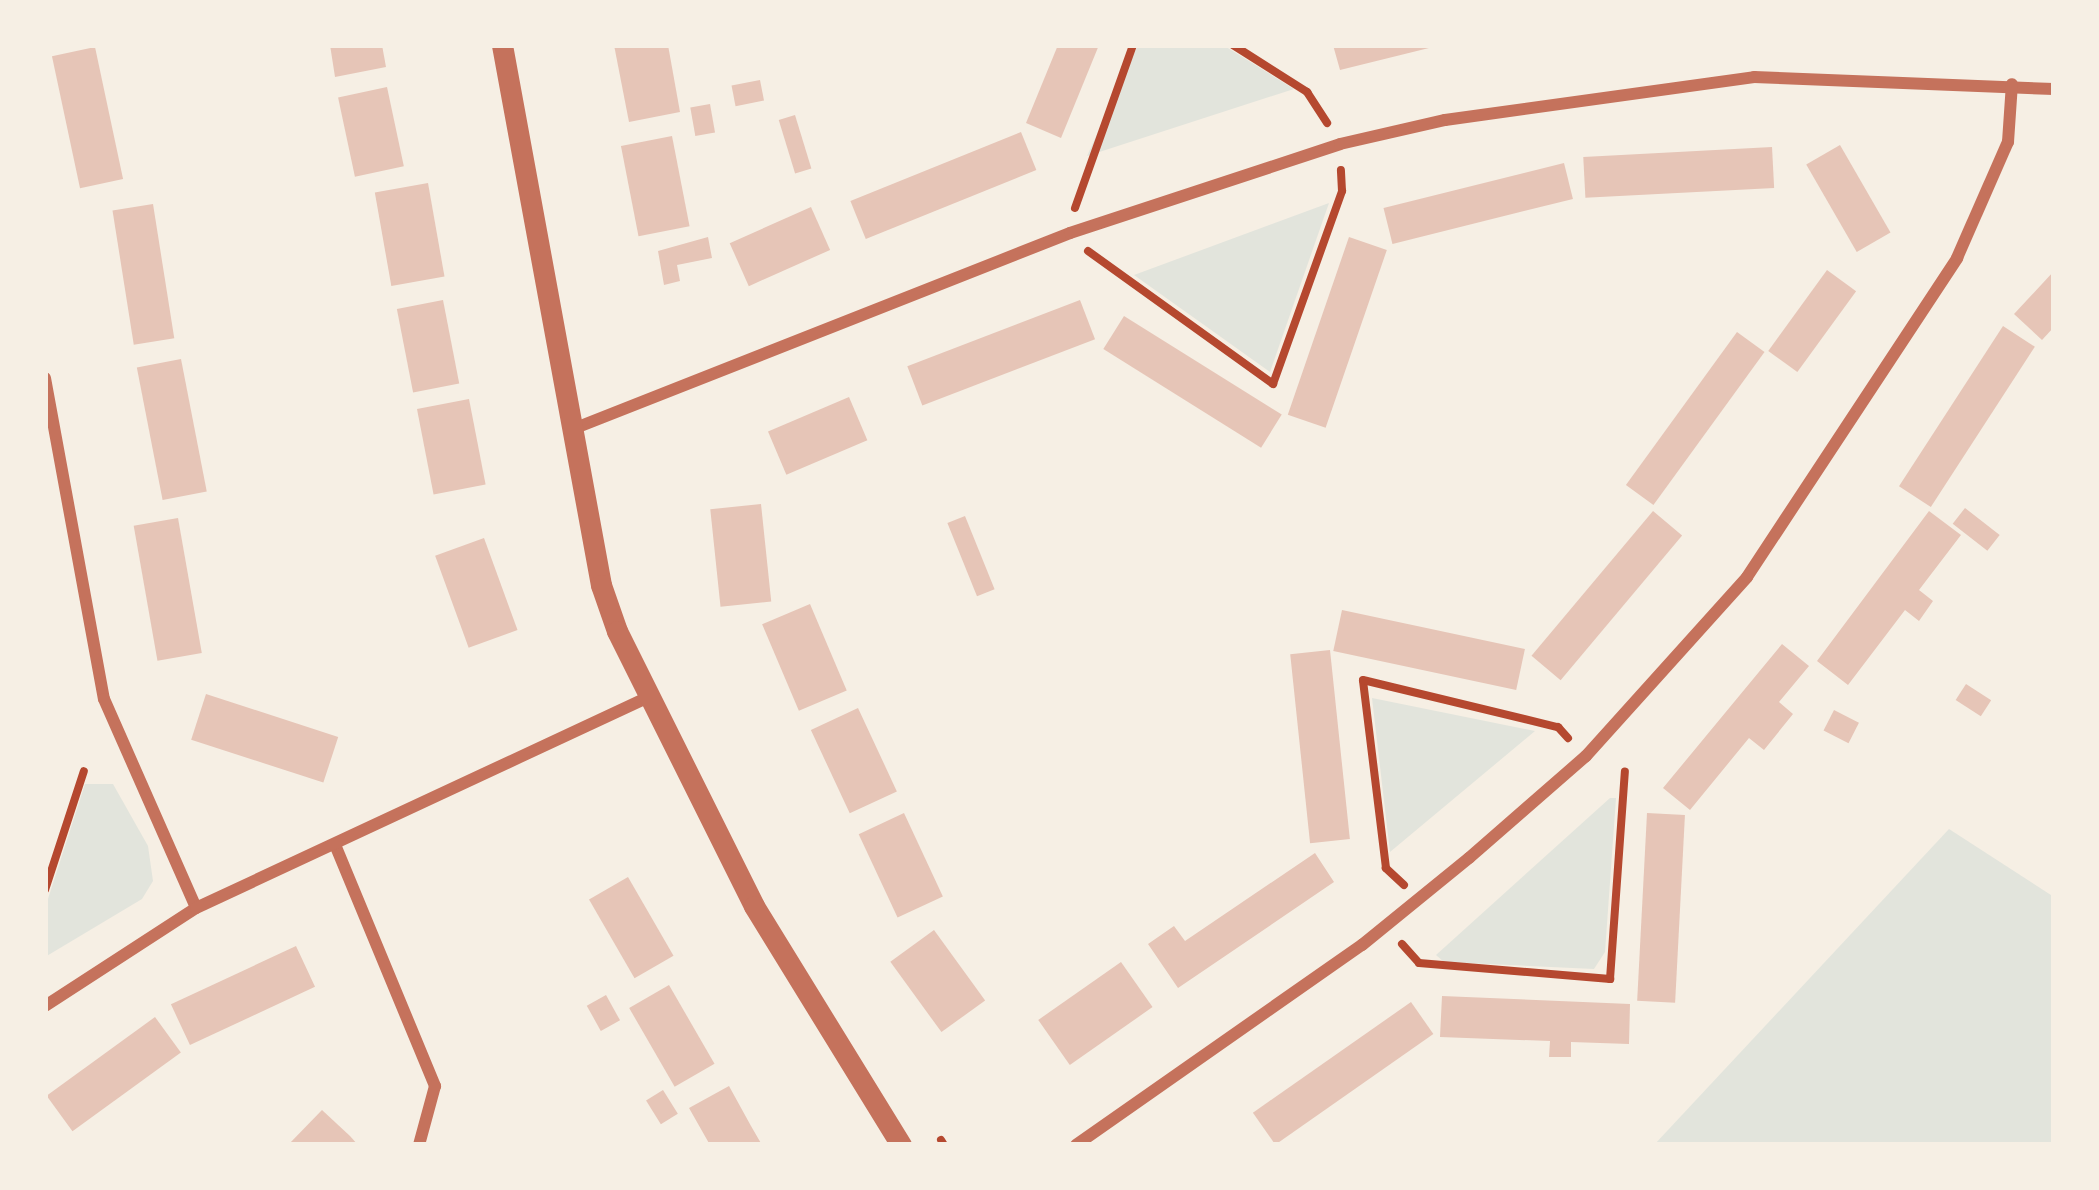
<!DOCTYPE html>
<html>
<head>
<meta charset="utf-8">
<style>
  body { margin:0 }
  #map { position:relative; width:2099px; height:1190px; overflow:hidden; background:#f6efe4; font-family:Raleway,sans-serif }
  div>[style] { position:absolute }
  .green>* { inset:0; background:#e2e4dc }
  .building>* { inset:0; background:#e6c5b7; transform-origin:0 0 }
  .path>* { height:8px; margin:-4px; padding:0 4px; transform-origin:4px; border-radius:4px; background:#b5482f }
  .minor>* { height:12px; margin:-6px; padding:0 6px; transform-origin:6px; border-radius:6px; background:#c5725c }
  .tertiary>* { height:21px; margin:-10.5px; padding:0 10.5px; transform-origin:10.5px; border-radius:10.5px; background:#c5725c }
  span { translate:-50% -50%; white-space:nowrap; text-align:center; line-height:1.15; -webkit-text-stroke:12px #f6efe4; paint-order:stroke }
  .frame { position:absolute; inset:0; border:48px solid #f6efe4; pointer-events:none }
</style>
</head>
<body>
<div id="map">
  <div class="green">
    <div style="clip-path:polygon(1138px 45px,1223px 45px,1294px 89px,1087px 156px)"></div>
    <div style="clip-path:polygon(1329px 203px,1270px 372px,1134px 275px)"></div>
    <div style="clip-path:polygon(1372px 698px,1535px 731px,1390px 852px)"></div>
    <div style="clip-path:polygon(85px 784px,113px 784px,148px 846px,153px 881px,142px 899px,45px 957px,45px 908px)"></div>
    <div style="clip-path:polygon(1610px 798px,1616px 798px,1605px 952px,1594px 969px,1444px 962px,1436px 955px)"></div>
    <div style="clip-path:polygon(1949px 829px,2054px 897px,2054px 1145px,1654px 1145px)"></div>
  </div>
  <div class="building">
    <div style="clip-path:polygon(330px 45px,382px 45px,386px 67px,335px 77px)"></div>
    <div style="clip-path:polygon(614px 45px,668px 45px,680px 112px,629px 122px)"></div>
    <div style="clip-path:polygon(1058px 45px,1099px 45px,1061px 138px,1026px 123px)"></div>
    <div style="clip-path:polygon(1333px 45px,1433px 45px,1433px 47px,1340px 70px)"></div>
    <div style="left:95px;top:47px;width:135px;height:44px;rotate:78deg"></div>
    <div style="left:760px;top:80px;width:21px;height:29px;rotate:79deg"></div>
    <div style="left:387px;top:87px;width:81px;height:50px;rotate:78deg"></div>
    <div style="left:710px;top:104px;width:29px;height:20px;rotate:80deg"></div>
    <div style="left:795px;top:115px;width:56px;height:17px;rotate:73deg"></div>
    <div style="left:1021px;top:132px;width:41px;height:184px;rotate:68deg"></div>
    <div style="left:672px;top:136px;width:92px;height:52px;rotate:79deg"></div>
    <div style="left:1840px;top:145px;width:101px;height:39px;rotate:60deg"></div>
    <div style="left:1772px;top:147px;width:41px;height:189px;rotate:87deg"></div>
    <div style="left:1564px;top:163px;width:37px;height:186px;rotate:76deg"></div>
    <div style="left:428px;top:183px;width:95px;height:54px;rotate:80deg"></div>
    <div style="left:153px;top:204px;width:136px;height:41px;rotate:81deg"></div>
    <div style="left:811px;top:207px;width:47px;height:89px;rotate:66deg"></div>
    <div style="clip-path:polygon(708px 237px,712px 258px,677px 265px,680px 281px,664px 285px,658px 251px)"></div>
    <div style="left:1349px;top:237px;width:40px;height:188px;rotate:19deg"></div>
    <div style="left:1827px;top:270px;width:36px;height:100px;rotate:36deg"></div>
    <div style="clip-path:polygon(2054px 271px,2054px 327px,2042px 340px,2014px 314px)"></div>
    <div style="left:443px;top:300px;width:85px;height:47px;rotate:79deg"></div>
    <div style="left:1080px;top:300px;width:42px;height:185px;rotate:69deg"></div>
    <div style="left:1124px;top:316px;width:186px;height:39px;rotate:32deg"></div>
    <div style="left:2003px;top:326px;width:38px;height:191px;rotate:33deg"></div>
    <div style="left:1737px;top:332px;width:34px;height:189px;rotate:36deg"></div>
    <div style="left:181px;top:359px;width:135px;height:45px;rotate:79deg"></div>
    <div style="left:849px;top:397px;width:47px;height:88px;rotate:67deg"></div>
    <div style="left:469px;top:399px;width:87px;height:53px;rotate:79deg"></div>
    <div style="left:761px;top:504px;width:98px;height:51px;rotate:84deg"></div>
    <div style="left:1965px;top:508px;width:44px;height:20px;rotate:38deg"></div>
    <div style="left:1653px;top:511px;width:38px;height:189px;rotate:40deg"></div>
    <div style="clip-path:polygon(1929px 511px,1961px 535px,1919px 590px,1933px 601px,1919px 621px,1905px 610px,1848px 685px,1817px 661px)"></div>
    <div style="left:965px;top:516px;width:79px;height:19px;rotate:68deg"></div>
    <div style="left:178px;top:518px;width:137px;height:45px;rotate:80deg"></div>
    <div style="left:484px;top:538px;width:98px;height:52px;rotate:70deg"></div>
    <div style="left:810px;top:604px;width:94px;height:52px;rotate:67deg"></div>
    <div style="left:1342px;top:610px;width:187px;height:42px;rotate:12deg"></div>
    <div style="clip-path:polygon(1782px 644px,1809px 666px,1779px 702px,1793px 714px,1764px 750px,1749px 738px,1690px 810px,1663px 788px)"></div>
    <div style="left:1330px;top:650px;width:190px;height:40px;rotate:84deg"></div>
    <div style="left:1966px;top:684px;width:30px;height:19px;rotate:33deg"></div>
    <div style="left:206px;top:694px;width:139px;height:48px;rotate:18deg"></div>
    <div style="left:858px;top:708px;width:92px;height:52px;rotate:65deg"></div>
    <div style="left:1834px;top:710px;width:28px;height:23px;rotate:27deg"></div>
    <div style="left:904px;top:813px;width:92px;height:50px;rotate:65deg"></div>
    <div style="left:1647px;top:813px;width:38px;height:188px;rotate:3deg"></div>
    <div style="clip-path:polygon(1315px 853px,1334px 882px,1178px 988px,1148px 944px,1174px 926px,1185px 941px)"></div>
    <div style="left:628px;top:877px;width:91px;height:45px;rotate:60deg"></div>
    <div style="left:934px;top:930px;width:87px;height:54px;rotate:54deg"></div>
    <div style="left:296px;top:946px;width:45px;height:138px;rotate:65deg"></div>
    <div style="left:1121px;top:962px;width:55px;height:101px;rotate:55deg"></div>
    <div style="left:669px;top:985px;width:91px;height:46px;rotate:60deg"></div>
    <div style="left:606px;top:995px;width:29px;height:22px;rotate:61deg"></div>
    <div style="clip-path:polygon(1442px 996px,1630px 1004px,1629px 1044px,1571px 1042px,1571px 1057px,1549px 1057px,1550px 1041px,1440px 1037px)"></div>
    <div style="left:1411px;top:1002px;width:39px;height:193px;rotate:55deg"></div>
    <div style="left:155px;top:1017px;width:44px;height:134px;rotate:54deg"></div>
    <div style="clip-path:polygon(729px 1086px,751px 1126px,762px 1145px,710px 1145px,689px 1108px)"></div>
    <div style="left:663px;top:1090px;width:28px;height:20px;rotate:58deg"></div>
    <div style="clip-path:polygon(322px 1110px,350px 1136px,358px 1145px,288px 1145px)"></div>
  </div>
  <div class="path">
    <div style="left:1233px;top:45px;width:88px;rotate:32.4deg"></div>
    <div style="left:1307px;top:92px;width:37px;rotate:57deg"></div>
    <div style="left:1075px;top:208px;width:173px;rotate:-70.4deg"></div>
    <div style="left:1088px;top:251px;width:228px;rotate:35.7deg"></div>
    <div style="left:1273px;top:384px;width:205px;rotate:-70.3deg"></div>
    <div style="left:1342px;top:191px;width:21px;rotate:-93deg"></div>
    <div style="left:1404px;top:885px;width:25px;rotate:-137deg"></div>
    <div style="left:1386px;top:868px;width:189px;rotate:-97deg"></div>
    <div style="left:1363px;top:680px;width:201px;rotate:13.6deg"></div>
    <div style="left:1558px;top:727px;width:15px;rotate:48deg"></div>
    <div style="left:45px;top:890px;width:125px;rotate:-71.9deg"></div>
    <div style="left:1402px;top:944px;width:25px;rotate:48deg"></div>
    <div style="left:1419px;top:963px;width:192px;rotate:4.8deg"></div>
    <div style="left:1610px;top:979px;width:208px;rotate:-85.9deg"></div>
    <div style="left:941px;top:1140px;width:6px;rotate:59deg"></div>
  </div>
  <div class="minor">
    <div style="left:45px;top:378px;width:326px;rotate:79.6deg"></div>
    <div style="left:104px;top:699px;width:228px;rotate:66.2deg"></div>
    <div style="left:573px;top:429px;width:534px;rotate:-21.52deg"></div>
    <div style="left:1070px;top:233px;width:284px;rotate:-18.2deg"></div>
    <div style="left:1340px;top:144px;width:108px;rotate:-12.9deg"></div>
    <div style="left:1445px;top:120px;width:312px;rotate:-7.9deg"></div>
    <div style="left:1754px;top:77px;width:300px;rotate:2.3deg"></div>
    <div style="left:336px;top:847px;width:259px;rotate:67.5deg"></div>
    <div style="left:435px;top:1086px;width:61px;rotate:105.2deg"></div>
    <div style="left:45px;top:1006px;width:180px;rotate:-33deg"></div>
    <div style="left:196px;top:908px;width:497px;rotate:-25deg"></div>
    <div style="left:1076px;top:1145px;width:349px;rotate:-35deg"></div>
    <div style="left:1362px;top:945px;width:138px;rotate:-39.1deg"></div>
    <div style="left:1469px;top:858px;width:155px;rotate:-41.1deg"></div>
    <div style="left:1586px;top:756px;width:241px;rotate:-48deg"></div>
    <div style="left:1747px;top:577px;width:382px;rotate:-56.6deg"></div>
    <div style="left:1957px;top:258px;width:127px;rotate:-66.3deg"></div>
    <div style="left:2008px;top:142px;width:58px;rotate:-86.1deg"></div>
  </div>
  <div class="tertiary">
    <div style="left:502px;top:45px;width:549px;rotate:79.61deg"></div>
    <div style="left:601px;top:585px;width:49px;rotate:70.8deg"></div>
    <div style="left:617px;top:631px;width:307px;rotate:63.5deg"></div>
    <div style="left:754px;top:906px;width:281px;rotate:58.4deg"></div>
  </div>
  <div class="frame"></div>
</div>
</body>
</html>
